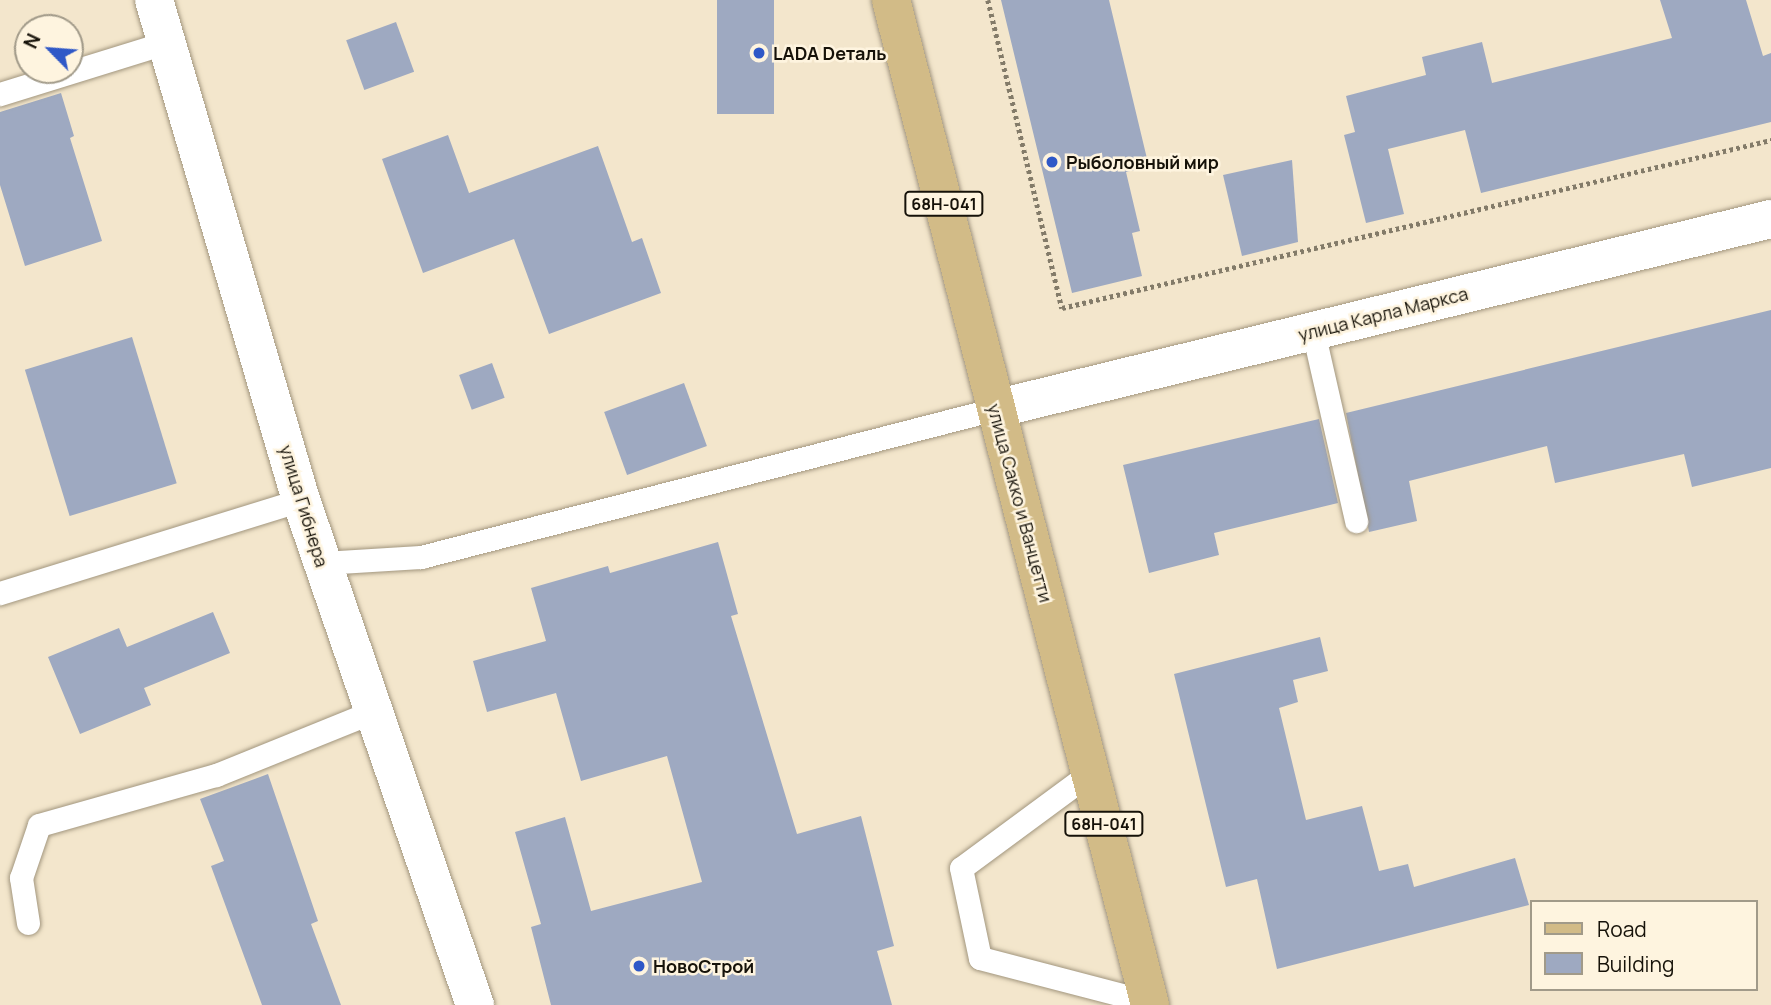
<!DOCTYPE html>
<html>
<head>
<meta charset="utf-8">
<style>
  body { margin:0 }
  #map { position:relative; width:1771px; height:1005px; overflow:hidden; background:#f3e6cc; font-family:Manrope,sans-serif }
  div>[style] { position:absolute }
  .building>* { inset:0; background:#9ea9c1; transform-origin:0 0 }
  .path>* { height:4.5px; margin-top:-2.25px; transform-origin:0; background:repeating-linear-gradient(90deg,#837b69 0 3.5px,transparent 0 7px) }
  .roads { filter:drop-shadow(0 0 2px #a2967e) drop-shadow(0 0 2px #a2967e) }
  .lane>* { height:23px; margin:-11.5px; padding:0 11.5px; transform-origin:11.5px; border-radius:11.5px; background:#fff }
  .street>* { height:38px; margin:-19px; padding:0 19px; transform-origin:19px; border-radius:19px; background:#fff }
  .primary>* { height:38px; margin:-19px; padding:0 19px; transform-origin:19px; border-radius:19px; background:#d2bb87 }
  .dots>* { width:19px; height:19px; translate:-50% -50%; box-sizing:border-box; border:4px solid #fef4df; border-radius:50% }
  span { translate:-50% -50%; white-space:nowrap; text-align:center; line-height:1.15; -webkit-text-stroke:5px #fef4df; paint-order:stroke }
  .shield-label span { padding:2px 5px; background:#fef4df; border:2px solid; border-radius:5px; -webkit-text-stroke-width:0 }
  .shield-label { font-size:16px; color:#161209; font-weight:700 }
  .poi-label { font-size:18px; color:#161209; font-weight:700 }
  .left { translate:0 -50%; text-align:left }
  .street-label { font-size:18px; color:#161209 }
  .legend { position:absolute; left:1530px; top:900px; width:228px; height:91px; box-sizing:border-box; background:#fef4df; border:2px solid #a19a89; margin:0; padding:9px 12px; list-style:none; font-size:21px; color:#161209 }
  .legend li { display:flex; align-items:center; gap:14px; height:35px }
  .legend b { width:35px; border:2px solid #a19a89 }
  .north { position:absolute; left:14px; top:14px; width:70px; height:70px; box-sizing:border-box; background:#fef4df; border:2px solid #a19a89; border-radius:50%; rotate:295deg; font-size:19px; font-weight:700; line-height:28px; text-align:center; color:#161209 }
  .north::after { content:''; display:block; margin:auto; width:24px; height:32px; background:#2f58c7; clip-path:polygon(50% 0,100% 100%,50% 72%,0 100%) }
</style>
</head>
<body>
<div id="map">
  <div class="building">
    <div style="left:717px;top:0;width:57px;height:114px"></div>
    <div style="clip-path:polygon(1001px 0,1109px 0,1149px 167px,1126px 172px,1140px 231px,1132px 233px,1142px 276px,1072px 293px)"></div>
    <div style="clip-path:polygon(1660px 0,1746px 0,1763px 56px,1771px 53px,1771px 122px,1481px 193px,1465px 130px,1388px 149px,1404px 214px,1366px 223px,1344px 135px,1355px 132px,1346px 96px,1426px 75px,1422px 57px,1482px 42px,1492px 83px,1672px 38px)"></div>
    <div style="left:396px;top:22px;width:53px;height:53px;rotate:70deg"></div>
    <div style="clip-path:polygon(61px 93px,74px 136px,70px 138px,102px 241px,25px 266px,0 185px,0 112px)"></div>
    <div style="clip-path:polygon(448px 135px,469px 193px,598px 146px,632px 242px,642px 238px,661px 293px,549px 334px,514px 239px,423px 273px,382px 159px)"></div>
    <div style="clip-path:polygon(1292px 160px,1298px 242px,1242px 256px,1223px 175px)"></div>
    <div style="clip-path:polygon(1771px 310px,1771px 468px,1692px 487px,1684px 454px,1555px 483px,1547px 446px,1409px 481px,1417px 521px,1369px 532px,1346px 413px)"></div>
    <div style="left:132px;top:337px;width:153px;height:112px;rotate:73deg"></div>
    <div style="left:492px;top:363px;width:37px;height:35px;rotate:70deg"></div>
    <div style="left:684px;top:383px;width:67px;height:85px;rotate:70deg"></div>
    <div style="clip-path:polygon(1319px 419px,1338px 503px,1214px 533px,1219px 555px,1149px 573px,1123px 465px)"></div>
    <div style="clip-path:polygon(718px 542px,738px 614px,731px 616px,797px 834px,861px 816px,894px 946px,877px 951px,892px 1005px,551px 1005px,531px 927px,541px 924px,515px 832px,565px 817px,591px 911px,702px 882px,667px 756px,581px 781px,556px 693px,487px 712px,473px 661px,546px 641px,531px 588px,608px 566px,610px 573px)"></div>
    <div style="clip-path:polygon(213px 612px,230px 653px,144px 688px,151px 705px,80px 734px,48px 657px,119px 628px,127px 647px)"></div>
    <div style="clip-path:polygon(1320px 637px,1328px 671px,1293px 680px,1298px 702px,1279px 708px,1306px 820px,1362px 806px,1379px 871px,1408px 864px,1414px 887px,1515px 858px,1529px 905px,1277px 969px,1257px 879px,1226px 887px,1174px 674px)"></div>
    <div style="clip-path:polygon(268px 774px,318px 921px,311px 924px,341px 1005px,262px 1005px,211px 866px,224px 861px,200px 799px)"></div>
  </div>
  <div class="path">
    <div style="left:988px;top:0;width:317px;rotate:76.5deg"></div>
    <div style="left:1062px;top:308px;width:729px;rotate:-13.33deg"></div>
  </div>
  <div class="roads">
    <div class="lane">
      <div style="left:0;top:94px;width:176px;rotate:-17.2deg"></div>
      <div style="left:1313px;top:331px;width:195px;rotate:77.2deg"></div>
      <div style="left:322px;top:563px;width:99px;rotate:-3.5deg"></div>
      <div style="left:421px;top:557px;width:593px;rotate:-14.46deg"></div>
      <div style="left:0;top:593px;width:315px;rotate:-17.2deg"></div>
      <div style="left:1090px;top:773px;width:160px;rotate:143.6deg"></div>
      <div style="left:961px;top:868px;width:92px;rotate:78.1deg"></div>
      <div style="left:980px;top:958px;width:175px;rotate:14.6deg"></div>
      <div style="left:28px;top:923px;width:46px;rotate:-98.8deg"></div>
      <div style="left:21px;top:878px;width:56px;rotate:-71.2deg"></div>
      <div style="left:39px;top:825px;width:184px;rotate:-15.8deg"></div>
      <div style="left:216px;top:775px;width:168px;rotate:-22deg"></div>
    </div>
    <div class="street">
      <div style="left:154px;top:0;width:521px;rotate:73.62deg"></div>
      <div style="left:301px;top:500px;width:534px;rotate:70.99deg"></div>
      <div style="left:995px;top:409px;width:799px;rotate:-13.76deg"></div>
    </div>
    <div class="primary">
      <div style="left:891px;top:0;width:1038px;rotate:75.55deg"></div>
    </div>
  </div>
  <div class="dots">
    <div style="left:759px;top:53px;background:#2f58c7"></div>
    <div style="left:1052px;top:162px;background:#2f58c7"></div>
    <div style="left:639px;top:966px;background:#2f58c7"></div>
  </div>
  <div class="shield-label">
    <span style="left:944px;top:204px">68Н-041</span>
    <span style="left:1104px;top:824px">68Н-041</span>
  </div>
  <div class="poi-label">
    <span class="left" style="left:773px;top:53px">LADA Dеталь</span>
    <span class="left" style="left:1066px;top:162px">Рыболовный мир</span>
    <span class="left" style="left:653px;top:966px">НовоСтрой</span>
  </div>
  <div class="street-label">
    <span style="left:1383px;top:314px;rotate:-14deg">улица Карла Маркса</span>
    <span style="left:1020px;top:503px;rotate:75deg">улица Сакко и Ванцетти</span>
    <span style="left:304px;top:506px;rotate:73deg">улица Гибнера</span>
  </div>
  <ul class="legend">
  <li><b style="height:9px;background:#d2bb87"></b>Road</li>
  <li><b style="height:19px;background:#9ea9c1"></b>Building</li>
  </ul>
  <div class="north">N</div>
</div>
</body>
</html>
